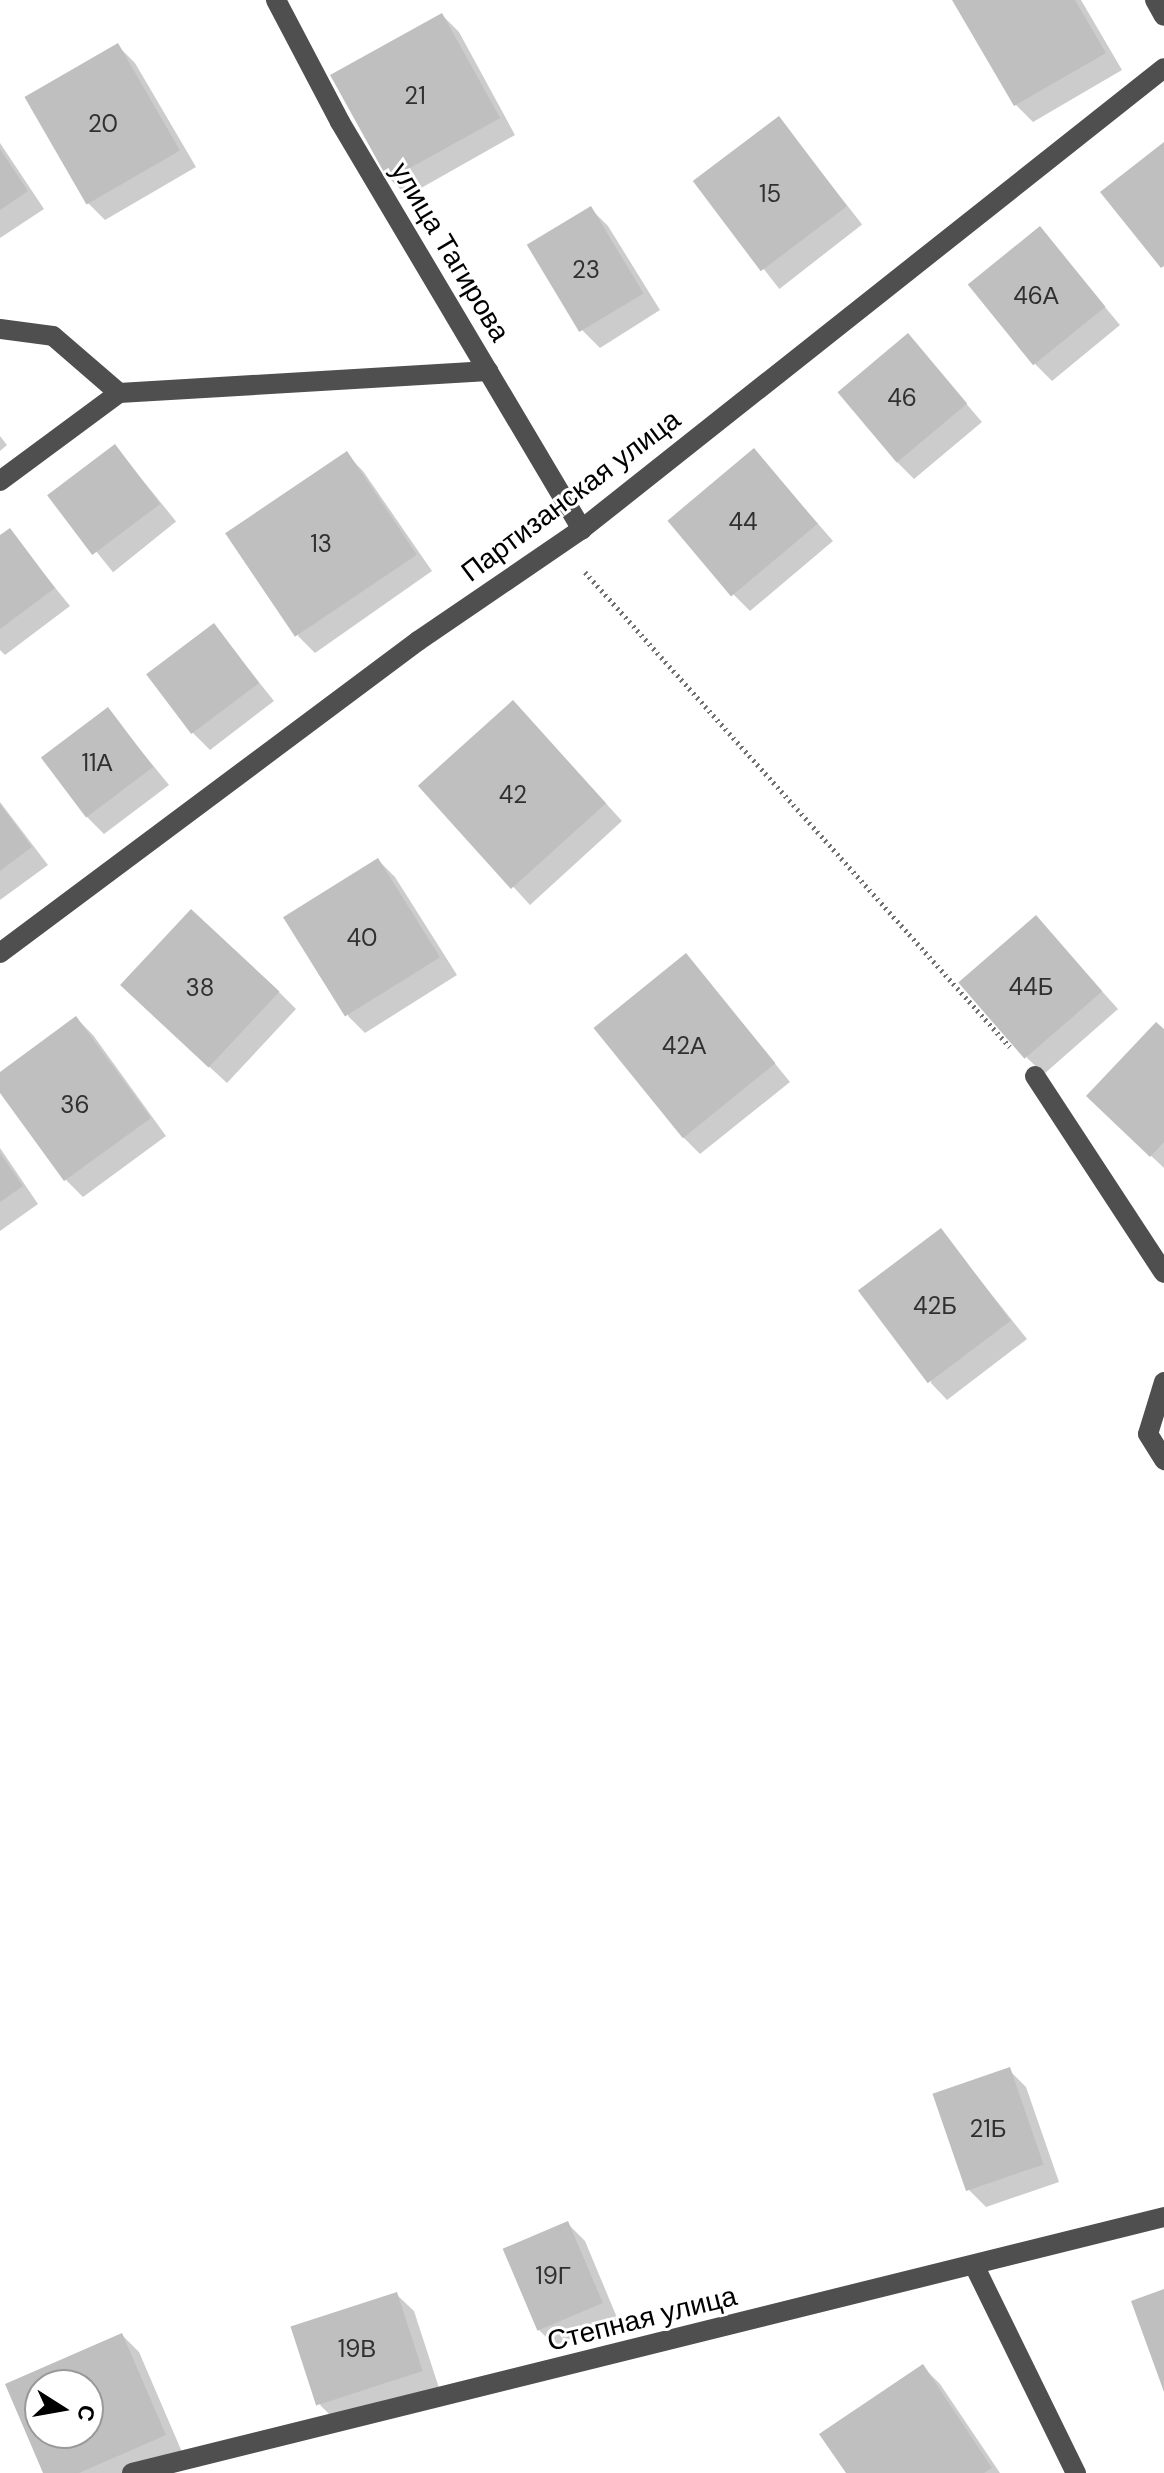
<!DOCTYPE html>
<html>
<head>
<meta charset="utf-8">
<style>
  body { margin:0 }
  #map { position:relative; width:1164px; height:2473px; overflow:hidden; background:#fff; font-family:"DM Sans",sans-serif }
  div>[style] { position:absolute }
  .shadow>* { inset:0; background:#0003; transform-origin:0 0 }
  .building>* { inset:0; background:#bfbfbf; transform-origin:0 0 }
  .path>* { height:5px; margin-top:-2.5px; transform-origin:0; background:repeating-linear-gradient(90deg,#717171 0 2px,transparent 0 6px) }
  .minor>* { height:20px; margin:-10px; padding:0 10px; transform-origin:10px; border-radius:10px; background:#4f4f4f }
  span { translate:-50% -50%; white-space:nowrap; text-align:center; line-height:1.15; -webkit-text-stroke:6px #fff; paint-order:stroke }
  .number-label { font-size:24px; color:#303030 }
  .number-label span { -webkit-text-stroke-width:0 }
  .street-label { font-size:28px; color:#000 }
  .north { position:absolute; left:24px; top:2369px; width:80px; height:80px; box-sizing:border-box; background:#fff; border:2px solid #999; border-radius:50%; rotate:101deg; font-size:22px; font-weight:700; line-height:32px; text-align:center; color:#000 }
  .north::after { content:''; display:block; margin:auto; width:28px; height:36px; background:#000; clip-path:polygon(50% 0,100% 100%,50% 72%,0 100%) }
</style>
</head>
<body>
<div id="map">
  <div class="shadow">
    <div style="clip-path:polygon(955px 0,1081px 0,1122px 70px,1033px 122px,1016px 105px)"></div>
    <div style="clip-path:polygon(442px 15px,459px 32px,515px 135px,407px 196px,390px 179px)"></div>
    <div style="clip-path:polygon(118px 46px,135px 63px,196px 167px,105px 220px,88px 203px)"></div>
    <div style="left:779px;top:118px;width:135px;height:105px;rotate:52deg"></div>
    <div style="clip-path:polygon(0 143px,44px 209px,0 238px)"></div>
    <div style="clip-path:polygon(591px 209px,608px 226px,660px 310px,600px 348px,583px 331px,530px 247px)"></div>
    <div style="clip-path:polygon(1040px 229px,1120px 325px,1052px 381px,1035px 364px)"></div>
    <div style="clip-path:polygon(907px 335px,982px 422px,914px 479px,897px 462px)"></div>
    <div style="clip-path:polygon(0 436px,7px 445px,0 451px)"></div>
    <div style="left:115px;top:446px;width:97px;height:81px;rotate:51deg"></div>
    <div style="clip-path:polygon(754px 450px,833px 541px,750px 611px,733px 594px)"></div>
    <div style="clip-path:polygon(346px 454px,363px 471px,432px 571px,315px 653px,298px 636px)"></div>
    <div style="clip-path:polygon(9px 531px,70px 606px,5px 655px,0 650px,0 538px)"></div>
    <div style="clip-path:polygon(214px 626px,274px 701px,210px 750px,193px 733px)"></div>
    <div style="clip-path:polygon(108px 710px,169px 785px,104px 834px,87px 817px)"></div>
    <div style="clip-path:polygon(530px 720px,622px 821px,530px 905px,422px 787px)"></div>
    <div style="clip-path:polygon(0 802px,48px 865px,0 900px)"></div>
    <div style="clip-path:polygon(378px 860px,395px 877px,457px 975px,365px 1033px,348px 1016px)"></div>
    <div style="clip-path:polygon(1036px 918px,1118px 1009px,1044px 1074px,1027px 1058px)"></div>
    <div style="clip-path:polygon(686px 955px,790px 1082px,700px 1154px,683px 1137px)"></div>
    <div style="clip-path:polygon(279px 992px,296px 1009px,227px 1083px,140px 1003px)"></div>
    <div style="clip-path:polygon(76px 1018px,93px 1035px,166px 1136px,83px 1197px,66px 1180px,0 1089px,0 1074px)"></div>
    <div style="clip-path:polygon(1164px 1032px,1164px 1168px,1106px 1113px)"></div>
    <div style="clip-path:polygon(0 1148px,38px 1204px,0 1231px)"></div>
    <div style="clip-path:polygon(941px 1231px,1027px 1339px,947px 1400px,931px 1383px)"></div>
    <div style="clip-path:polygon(1009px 2070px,1026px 2087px,1059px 2182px,986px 2207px,969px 2190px,936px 2095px)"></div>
    <div style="clip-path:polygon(568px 2224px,585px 2241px,618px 2320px,555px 2346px,538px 2329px)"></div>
    <div style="clip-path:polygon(396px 2294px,414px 2311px,439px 2388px,337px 2422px,320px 2405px)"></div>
    <div style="clip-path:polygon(evenodd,122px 2335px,139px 2352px,182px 2452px,134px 2473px,46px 2473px,8px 2385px,122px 2335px,40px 2385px,88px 2385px,88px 2433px,40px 2433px,40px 2385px)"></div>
    <div style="clip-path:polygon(923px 2367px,940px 2384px,1000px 2473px,848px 2473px)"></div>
  </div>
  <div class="building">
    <div style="clip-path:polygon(952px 0,1075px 0,1106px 53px,1014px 106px)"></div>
    <div style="left:442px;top:13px;width:120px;height:128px;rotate:61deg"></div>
    <div style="left:118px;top:43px;width:124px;height:108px;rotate:60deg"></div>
    <div style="left:779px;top:116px;width:113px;height:108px;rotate:53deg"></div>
    <div style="clip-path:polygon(1164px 142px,1164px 266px,1161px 268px,1100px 192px)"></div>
    <div style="clip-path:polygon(0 149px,28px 191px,0 210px)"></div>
    <div style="left:591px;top:206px;width:102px;height:75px;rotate:59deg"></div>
    <div style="left:1040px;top:226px;width:104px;height:93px;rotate:51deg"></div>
    <div style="left:908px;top:333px;width:92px;height:92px;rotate:50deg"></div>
    <div style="left:115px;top:444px;width:75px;height:85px;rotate:53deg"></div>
    <div style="left:754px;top:448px;width:99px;height:113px;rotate:50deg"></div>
    <div style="left:347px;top:451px;width:125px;height:147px;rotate:56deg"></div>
    <div style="clip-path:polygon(10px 528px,55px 588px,0 629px,0 535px)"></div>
    <div style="left:214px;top:623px;width:75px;height:85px;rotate:53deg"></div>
    <div style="left:513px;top:700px;width:139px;height:128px;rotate:48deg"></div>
    <div style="left:108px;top:707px;width:75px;height:84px;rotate:53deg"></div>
    <div style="clip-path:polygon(0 804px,32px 847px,0 871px)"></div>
    <div style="left:378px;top:858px;width:117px;height:112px;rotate:58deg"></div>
    <div style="left:191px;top:909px;width:121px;height:104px;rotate:43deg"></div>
    <div style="left:1036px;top:915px;width:101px;height:103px;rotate:49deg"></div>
    <div style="left:686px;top:953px;width:142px;height:119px;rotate:51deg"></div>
    <div style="clip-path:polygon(76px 1016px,151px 1118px,64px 1181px,0 1093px,0 1072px)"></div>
    <div style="clip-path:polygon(1156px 1022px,1164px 1029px,1164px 1142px,1150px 1157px,1086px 1096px)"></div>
    <div style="clip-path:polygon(0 1153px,23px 1186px,0 1202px)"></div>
    <div style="left:941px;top:1228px;width:116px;height:104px;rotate:53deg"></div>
    <div style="left:1010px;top:2067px;width:103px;height:82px;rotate:71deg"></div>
    <div style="left:568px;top:2221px;width:89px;height:71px;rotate:67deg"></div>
    <div style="clip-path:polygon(1164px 2289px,1164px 2392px,1131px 2301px)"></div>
    <div style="left:397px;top:2292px;width:83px;height:112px;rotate:72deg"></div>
    <div style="clip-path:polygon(evenodd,122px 2333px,166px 2435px,79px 2473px,43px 2473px,5px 2384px,122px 2333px,40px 2385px,88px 2385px,88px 2433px,40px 2433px,40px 2385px)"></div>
    <div style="clip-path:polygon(923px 2364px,992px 2468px,984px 2473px,846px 2473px,819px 2434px)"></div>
  </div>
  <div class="path">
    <div style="left:585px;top:572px;width:637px;rotate:48.18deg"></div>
  </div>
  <div class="minor">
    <div style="left:276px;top:0;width:138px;rotate:62.3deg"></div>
    <div style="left:340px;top:122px;width:474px;rotate:59.3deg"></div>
    <div style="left:1155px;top:0;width:18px;rotate:61deg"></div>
    <div style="left:0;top:329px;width:53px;rotate:7.5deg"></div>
    <div style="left:53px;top:336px;width:87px;rotate:40.8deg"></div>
    <div style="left:0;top:481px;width:148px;rotate:-36.5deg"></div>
    <div style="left:119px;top:393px;width:370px;rotate:-3.4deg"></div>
    <div style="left:0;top:953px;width:522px;rotate:-36.74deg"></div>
    <div style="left:418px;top:641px;width:199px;rotate:-34.3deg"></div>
    <div style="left:582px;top:529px;width:742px;rotate:-38.38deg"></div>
    <div style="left:1035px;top:1076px;width:235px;rotate:56.8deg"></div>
    <div style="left:1164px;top:1382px;width:54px;rotate:107.1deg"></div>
    <div style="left:1148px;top:1434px;width:31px;rotate:58deg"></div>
    <div style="left:974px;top:2265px;width:232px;rotate:63.9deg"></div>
    <div style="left:132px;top:2473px;width:1063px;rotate:-13.93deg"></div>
  </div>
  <div class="number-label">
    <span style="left:415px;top:96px">21</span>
    <span style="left:103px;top:124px">20</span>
    <span style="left:770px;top:194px">15</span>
    <span style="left:586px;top:270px">23</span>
    <span style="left:1036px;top:296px">46А</span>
    <span style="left:902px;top:398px">46</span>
    <span style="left:743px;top:522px">44</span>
    <span style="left:321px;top:544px">13</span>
    <span style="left:97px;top:763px">11А</span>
    <span style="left:513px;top:795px">42</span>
    <span style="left:362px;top:938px">40</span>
    <span style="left:1031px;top:987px">44Б</span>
    <span style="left:200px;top:988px">38</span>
    <span style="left:684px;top:1046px">42А</span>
    <span style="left:75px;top:1105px">36</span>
    <span style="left:935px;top:1306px">42Б</span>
    <span style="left:988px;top:2129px">21Б</span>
    <span style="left:553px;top:2276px">19Г</span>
    <span style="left:357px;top:2349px">19В</span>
  </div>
  <div class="street-label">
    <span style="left:450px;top:252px;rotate:59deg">улица Тагирова</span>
    <span style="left:571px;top:496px;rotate:-37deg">Партизанская улица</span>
    <span style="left:642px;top:2319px;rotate:-14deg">Степная улица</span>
  </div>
  <div class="north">С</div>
</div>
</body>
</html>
